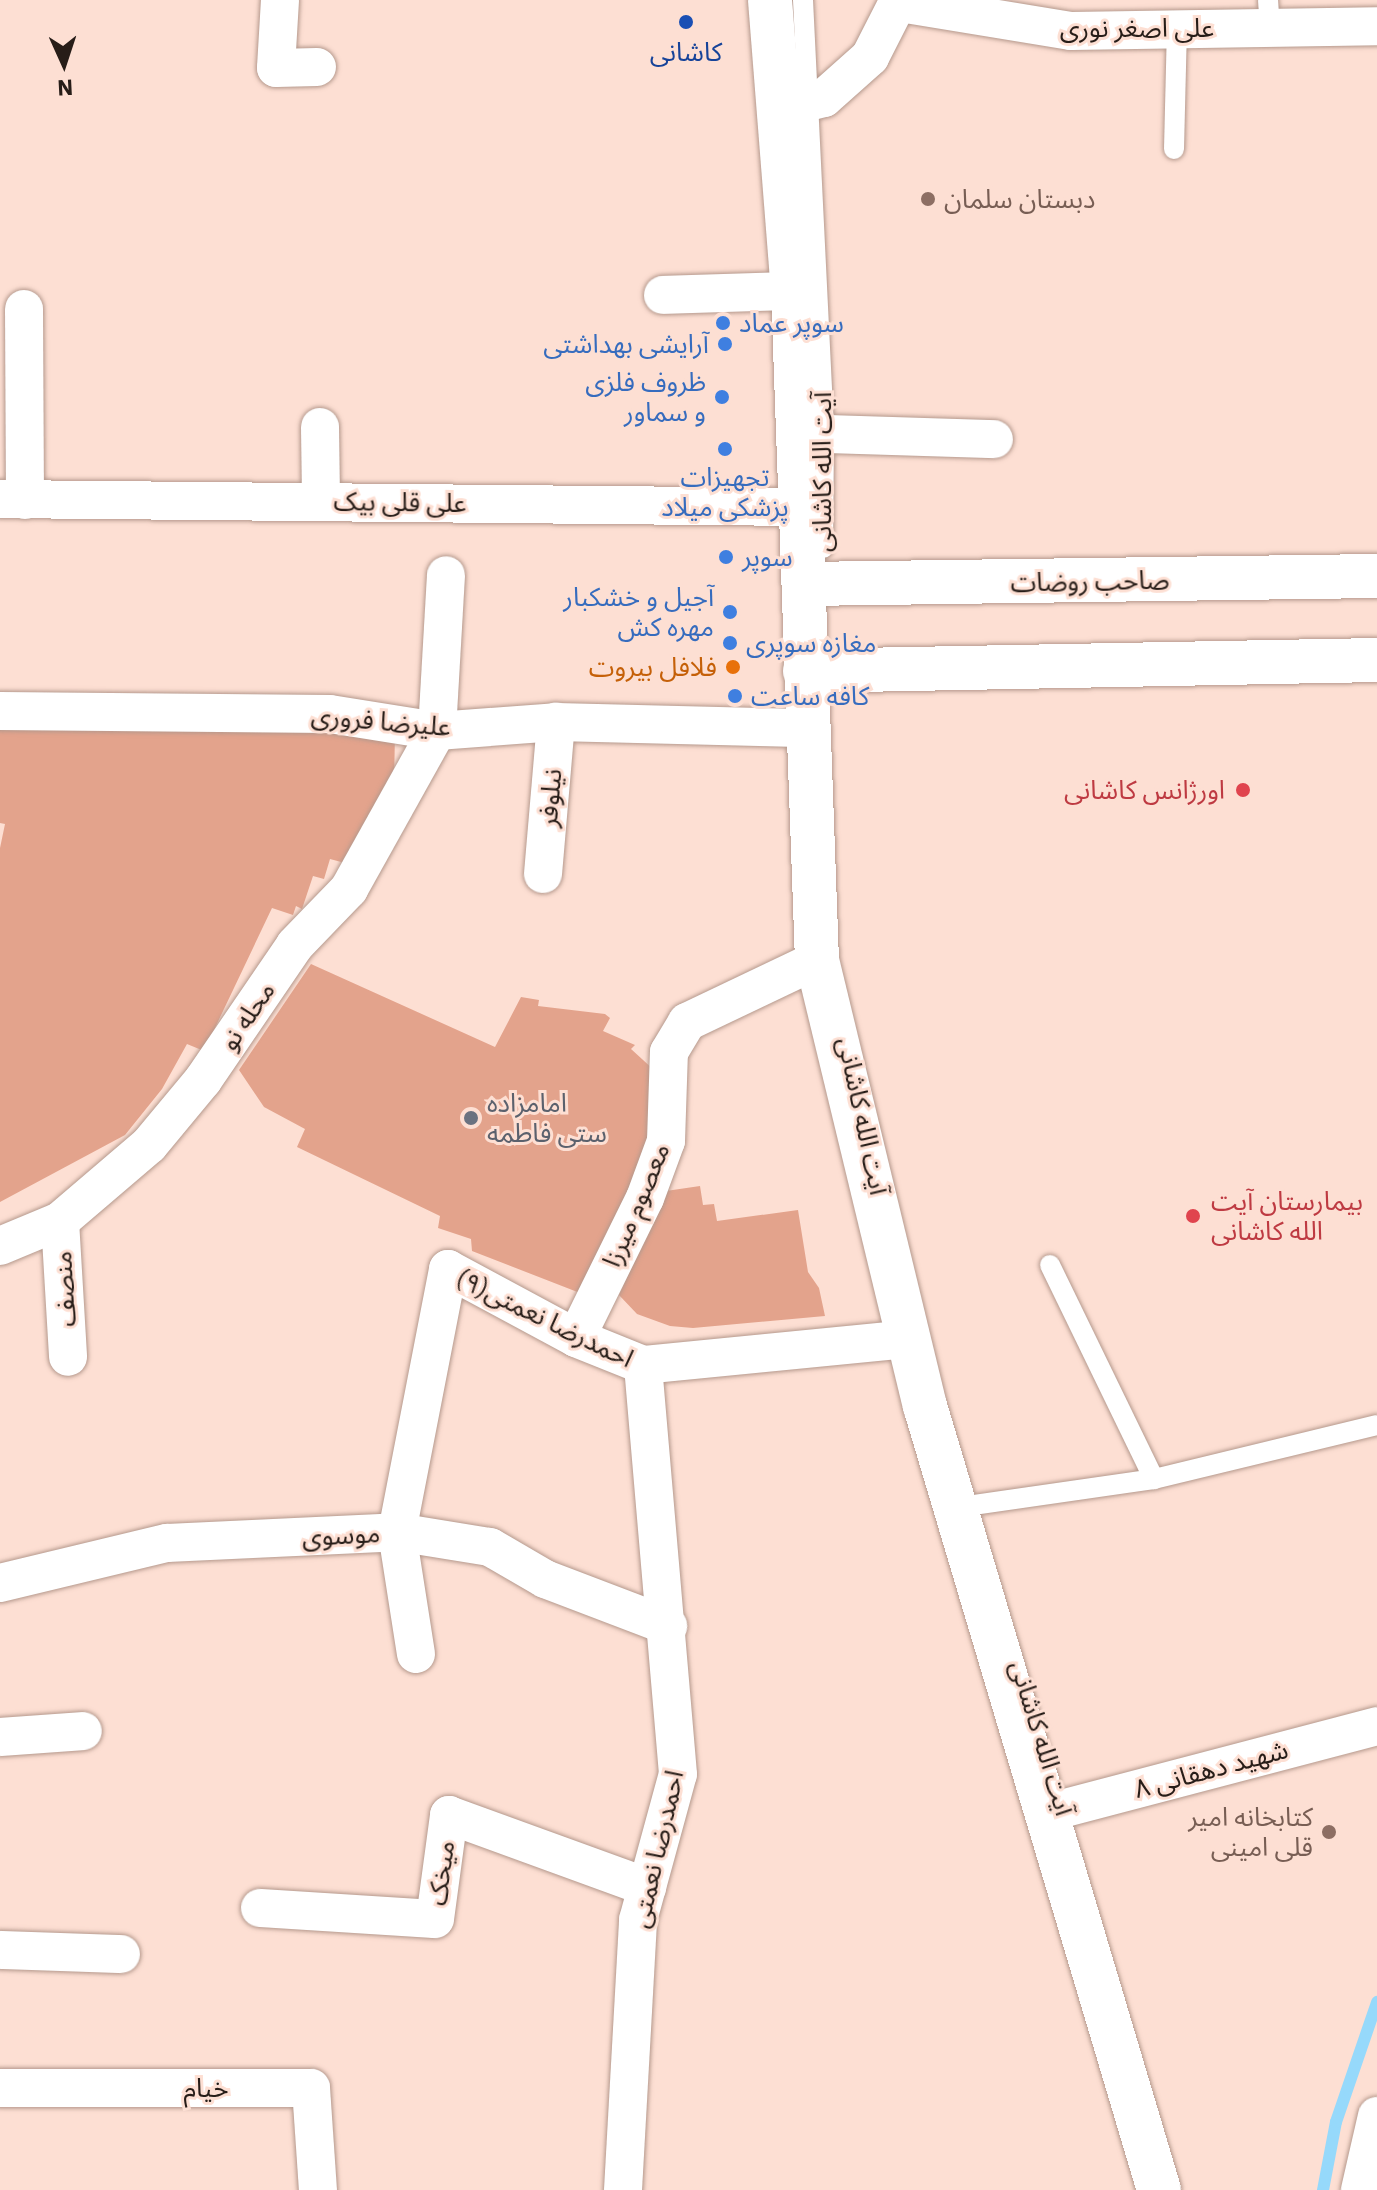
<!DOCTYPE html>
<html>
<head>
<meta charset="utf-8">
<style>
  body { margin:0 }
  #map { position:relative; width:1377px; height:2190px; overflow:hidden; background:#fddfd3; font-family:"IBM Plex Sans","Noto Sans Arabic",sans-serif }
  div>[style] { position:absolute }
  .stream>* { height:12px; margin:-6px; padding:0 6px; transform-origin:6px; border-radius:6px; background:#96d9fb }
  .building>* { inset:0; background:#e3a38c }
  .roads { filter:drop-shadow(0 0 2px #b5998d) drop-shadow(0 0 2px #b5998d) }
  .lane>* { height:20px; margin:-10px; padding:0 10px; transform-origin:10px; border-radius:10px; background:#fff }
  .street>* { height:38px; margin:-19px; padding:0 19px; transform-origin:19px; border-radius:19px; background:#fff }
  .secondary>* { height:44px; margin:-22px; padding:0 22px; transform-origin:22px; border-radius:22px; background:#fff }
  .dots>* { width:22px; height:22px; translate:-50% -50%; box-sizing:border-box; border:4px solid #fddfd3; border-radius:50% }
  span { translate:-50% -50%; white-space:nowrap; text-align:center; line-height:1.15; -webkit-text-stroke:6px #fddfd3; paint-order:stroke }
  .street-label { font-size:26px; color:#271d18 }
  .transit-label { font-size:26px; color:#164399 }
  .education-label { font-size:26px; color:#785e54 }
  .left { translate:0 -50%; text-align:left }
  .right { translate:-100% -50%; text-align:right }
  .shop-label { font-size:26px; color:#366cbe }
  .food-label { font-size:26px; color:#c56008 }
  .health-label { font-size:26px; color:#be3a42 }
  .worship-label { font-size:26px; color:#5b616d }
  .north { position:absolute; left:24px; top:24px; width:80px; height:80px; -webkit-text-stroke:6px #fddfd3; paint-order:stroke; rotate:177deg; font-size:22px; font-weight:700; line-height:32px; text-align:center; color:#271d18 }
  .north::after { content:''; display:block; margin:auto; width:28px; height:36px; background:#271d18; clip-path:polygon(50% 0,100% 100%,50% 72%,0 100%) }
</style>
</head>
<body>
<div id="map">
  <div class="stream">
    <div style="left:1323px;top:2190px;width:69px;rotate:-79.2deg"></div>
    <div style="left:1336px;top:2122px;width:127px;rotate:-71.1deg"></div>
  </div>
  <div class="building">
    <div style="clip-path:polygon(0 727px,395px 733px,394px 784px,345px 863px,330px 859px,324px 879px,313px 876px,302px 909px,296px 906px,293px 915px,272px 908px,204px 1051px,187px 1044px,162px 1089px,125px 1135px,0 1202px,0 848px,5px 824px,0 823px)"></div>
    <div style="clip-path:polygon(311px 964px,495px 1047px,521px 997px,539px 1000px,538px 1006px,605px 1014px,610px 1018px,603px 1031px,635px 1045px,631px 1049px,654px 1070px,658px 1147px,580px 1293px,472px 1251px,471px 1239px,438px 1228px,440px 1216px,297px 1147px,305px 1129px,264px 1107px,239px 1070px)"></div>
    <div style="clip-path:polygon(700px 1186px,703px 1205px,714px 1204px,717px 1221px,798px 1210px,808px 1272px,819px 1288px,825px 1316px,693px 1328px,670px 1326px,637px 1314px,619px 1295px,666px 1191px)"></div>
  </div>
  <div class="roads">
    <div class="lane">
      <div style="left:803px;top:0;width:434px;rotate:87.2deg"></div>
      <div style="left:824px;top:433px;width:115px;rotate:90.5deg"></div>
      <div style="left:1268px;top:0;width:28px;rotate:86deg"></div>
      <div style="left:1174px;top:149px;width:120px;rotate:-88.6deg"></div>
      <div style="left:1050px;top:1265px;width:238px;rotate:64.1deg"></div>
      <div style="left:953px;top:1508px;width:203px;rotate:-8.2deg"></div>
      <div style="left:1154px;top:1479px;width:229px;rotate:-13.6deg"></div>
    </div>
    <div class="street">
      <div style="left:280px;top:0;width:68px;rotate:93.4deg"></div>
      <div style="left:276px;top:68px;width:41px;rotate:-1.4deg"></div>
      <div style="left:900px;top:3px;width:173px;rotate:9.3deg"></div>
      <div style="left:1071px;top:31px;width:306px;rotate:-0.9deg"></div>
      <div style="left:780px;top:109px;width:45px;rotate:-14deg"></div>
      <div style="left:824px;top:98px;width:62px;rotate:-41.7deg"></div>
      <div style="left:870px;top:57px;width:64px;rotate:-63deg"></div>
      <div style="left:663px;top:295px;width:130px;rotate:-1.8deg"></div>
      <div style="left:24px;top:309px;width:191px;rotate:89.7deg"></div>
      <div style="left:320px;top:427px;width:73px;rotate:89.2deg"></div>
      <div style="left:798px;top:433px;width:196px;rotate:1.8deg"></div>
      <div style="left:0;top:499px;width:800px;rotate:0.57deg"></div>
      <div style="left:0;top:711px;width:330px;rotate:0.5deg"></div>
      <div style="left:330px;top:714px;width:108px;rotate:9deg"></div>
      <div style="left:437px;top:731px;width:119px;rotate:-4.3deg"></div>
      <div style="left:556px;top:722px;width:254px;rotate:1.4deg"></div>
      <div style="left:543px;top:874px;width:153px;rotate:-85.1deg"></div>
      <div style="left:60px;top:1221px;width:136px;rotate:86.6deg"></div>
      <div style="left:0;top:1246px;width:65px;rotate:-22.6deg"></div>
      <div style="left:60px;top:1221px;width:117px;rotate:-40.5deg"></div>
      <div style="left:149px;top:1145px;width:85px;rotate:-50.3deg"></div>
      <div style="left:203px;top:1080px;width:163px;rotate:-55.7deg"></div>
      <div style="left:295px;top:945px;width:78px;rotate:-46deg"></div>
      <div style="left:349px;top:889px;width:181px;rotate:-60.9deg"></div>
      <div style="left:437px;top:731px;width:156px;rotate:-86.7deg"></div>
      <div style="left:576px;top:1338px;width:156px;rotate:-63.8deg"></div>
      <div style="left:645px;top:1198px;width:61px;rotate:-69.8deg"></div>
      <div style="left:666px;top:1141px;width:89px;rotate:-88.1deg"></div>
      <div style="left:669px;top:1052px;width:35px;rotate:-59deg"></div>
      <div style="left:687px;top:1022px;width:144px;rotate:-25.5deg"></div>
      <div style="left:0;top:1583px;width:172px;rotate:-13.5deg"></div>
      <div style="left:167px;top:1543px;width:230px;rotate:-2.7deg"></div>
      <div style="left:397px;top:1532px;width:94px;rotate:9.2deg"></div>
      <div style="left:490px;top:1547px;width:64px;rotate:30.2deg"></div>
      <div style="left:545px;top:1579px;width:132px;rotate:20.9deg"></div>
      <div style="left:416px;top:1654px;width:123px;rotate:-98.9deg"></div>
      <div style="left:397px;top:1532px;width:268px;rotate:-79deg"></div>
      <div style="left:448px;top:1269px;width:145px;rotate:28.3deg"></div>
      <div style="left:576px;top:1338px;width:72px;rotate:21.9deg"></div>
      <div style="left:643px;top:1365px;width:264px;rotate:-5.6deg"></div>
      <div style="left:0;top:1737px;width:83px;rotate:-4.1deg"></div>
      <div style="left:1046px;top:1813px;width:342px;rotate:-14.7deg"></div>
      <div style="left:260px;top:1908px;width:175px;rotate:3.6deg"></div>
      <div style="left:435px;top:1919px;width:105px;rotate:-82.3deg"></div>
      <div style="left:449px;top:1815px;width:211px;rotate:20deg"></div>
      <div style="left:0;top:1950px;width:121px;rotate:1.9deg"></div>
      <div style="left:0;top:2088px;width:311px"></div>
      <div style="left:311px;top:2088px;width:102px;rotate:86.1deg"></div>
      <div style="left:623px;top:2190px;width:270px;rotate:-86.8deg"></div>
      <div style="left:638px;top:1920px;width:151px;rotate:-74.7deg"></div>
      <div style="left:678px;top:1774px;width:410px;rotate:-94.9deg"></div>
      <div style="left:1360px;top:2190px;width:76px;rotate:-77.1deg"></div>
    </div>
    <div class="secondary">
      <div style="left:770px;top:0;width:292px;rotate:85.5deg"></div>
      <div style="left:793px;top:291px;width:669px;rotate:87.95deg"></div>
      <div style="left:817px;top:960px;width:459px;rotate:76.4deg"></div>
      <div style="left:925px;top:1406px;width:818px;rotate:73.38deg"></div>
      <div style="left:804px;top:584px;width:573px;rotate:-0.8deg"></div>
      <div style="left:805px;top:671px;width:572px;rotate:-1.1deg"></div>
    </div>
  </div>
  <div class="dots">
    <div style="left:686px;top:22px;background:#1a4fb4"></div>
    <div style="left:928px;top:199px;background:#8d6e63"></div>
    <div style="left:723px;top:323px;background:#3f7fe0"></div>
    <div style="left:725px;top:344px;background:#3f7fe0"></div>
    <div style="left:722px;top:397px;background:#3f7fe0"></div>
    <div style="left:725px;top:449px;background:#3f7fe0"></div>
    <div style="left:726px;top:557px;background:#3f7fe0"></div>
    <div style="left:730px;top:612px;background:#3f7fe0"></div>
    <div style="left:730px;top:643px;background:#3f7fe0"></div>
    <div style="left:733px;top:667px;background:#e8710a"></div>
    <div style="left:735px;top:696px;background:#3f7fe0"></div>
    <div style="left:1243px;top:790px;background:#e0444e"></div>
    <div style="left:471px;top:1118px;background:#6b7280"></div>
    <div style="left:1193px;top:1216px;background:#e0444e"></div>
    <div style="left:1329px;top:1832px;background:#8d6e63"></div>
  </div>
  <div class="street-label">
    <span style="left:1137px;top:28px">علی اصغر نوری</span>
    <span style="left:822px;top:472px;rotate:-90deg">آیت الله کاشانی</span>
    <span style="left:400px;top:502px;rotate:1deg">علی قلی بیک</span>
    <span style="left:1090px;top:581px;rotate:-1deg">صاحب روضات</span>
    <span style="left:381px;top:721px;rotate:5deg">علیرضا فروری</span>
    <span style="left:550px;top:798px;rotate:-85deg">نیلوفر</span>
    <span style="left:247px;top:1016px;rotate:-56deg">محله نو</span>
    <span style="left:863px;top:1116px;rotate:78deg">آیت الله کاشانی</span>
    <span style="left:636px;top:1205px;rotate:-67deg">معصوم میرزا</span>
    <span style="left:64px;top:1289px;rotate:-93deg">منصف</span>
    <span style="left:545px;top:1318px;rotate:26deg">احمدرضا نعمتی(۹)</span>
    <span style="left:341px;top:1535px;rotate:-3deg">موسوی</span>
    <span style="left:1042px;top:1738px;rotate:73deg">آیت الله کاشانی</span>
    <span style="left:1211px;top:1769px;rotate:-15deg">شهید دهقانی ۸</span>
    <span style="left:657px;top:1849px;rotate:-77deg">احمدرضا نعمتی</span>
    <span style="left:441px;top:1873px;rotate:-82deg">میخک</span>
    <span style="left:206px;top:2088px">خیام</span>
  </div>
  <div class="transit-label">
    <span style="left:686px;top:52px">کاشانی</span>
  </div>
  <div class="education-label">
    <span class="left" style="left:944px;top:199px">دبستان سلمان</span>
    <span class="right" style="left:1313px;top:1832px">کتابخانه امیر<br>قلی امینی</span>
  </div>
  <div class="shop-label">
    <span class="left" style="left:739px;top:323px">سوپر عماد</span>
    <span class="right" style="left:709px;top:344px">آرایشی بهداشتی</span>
    <span class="right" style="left:706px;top:397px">ظروف فلزی<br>و سماور</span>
    <span style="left:725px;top:492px">تجهیزات<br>پزشکی میلاد</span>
    <span class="left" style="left:742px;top:557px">سوپر</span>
    <span class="right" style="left:714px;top:612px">آجیل و خشکبار<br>مهره کش</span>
    <span class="left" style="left:746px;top:643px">مغازه سوپری</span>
    <span class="left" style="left:751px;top:696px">کافه ساعت</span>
  </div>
  <div class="food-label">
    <span class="right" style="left:717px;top:667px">فلافل بیروت</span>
  </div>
  <div class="health-label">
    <span class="right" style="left:1225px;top:790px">اورژانس کاشانی</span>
    <span class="left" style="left:1211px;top:1216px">بیمارستان آیت<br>الله کاشانی</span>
  </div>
  <div class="worship-label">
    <span class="left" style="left:487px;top:1118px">امامزاده<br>ستی فاطمه</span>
  </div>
  <div class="north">N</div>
</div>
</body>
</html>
